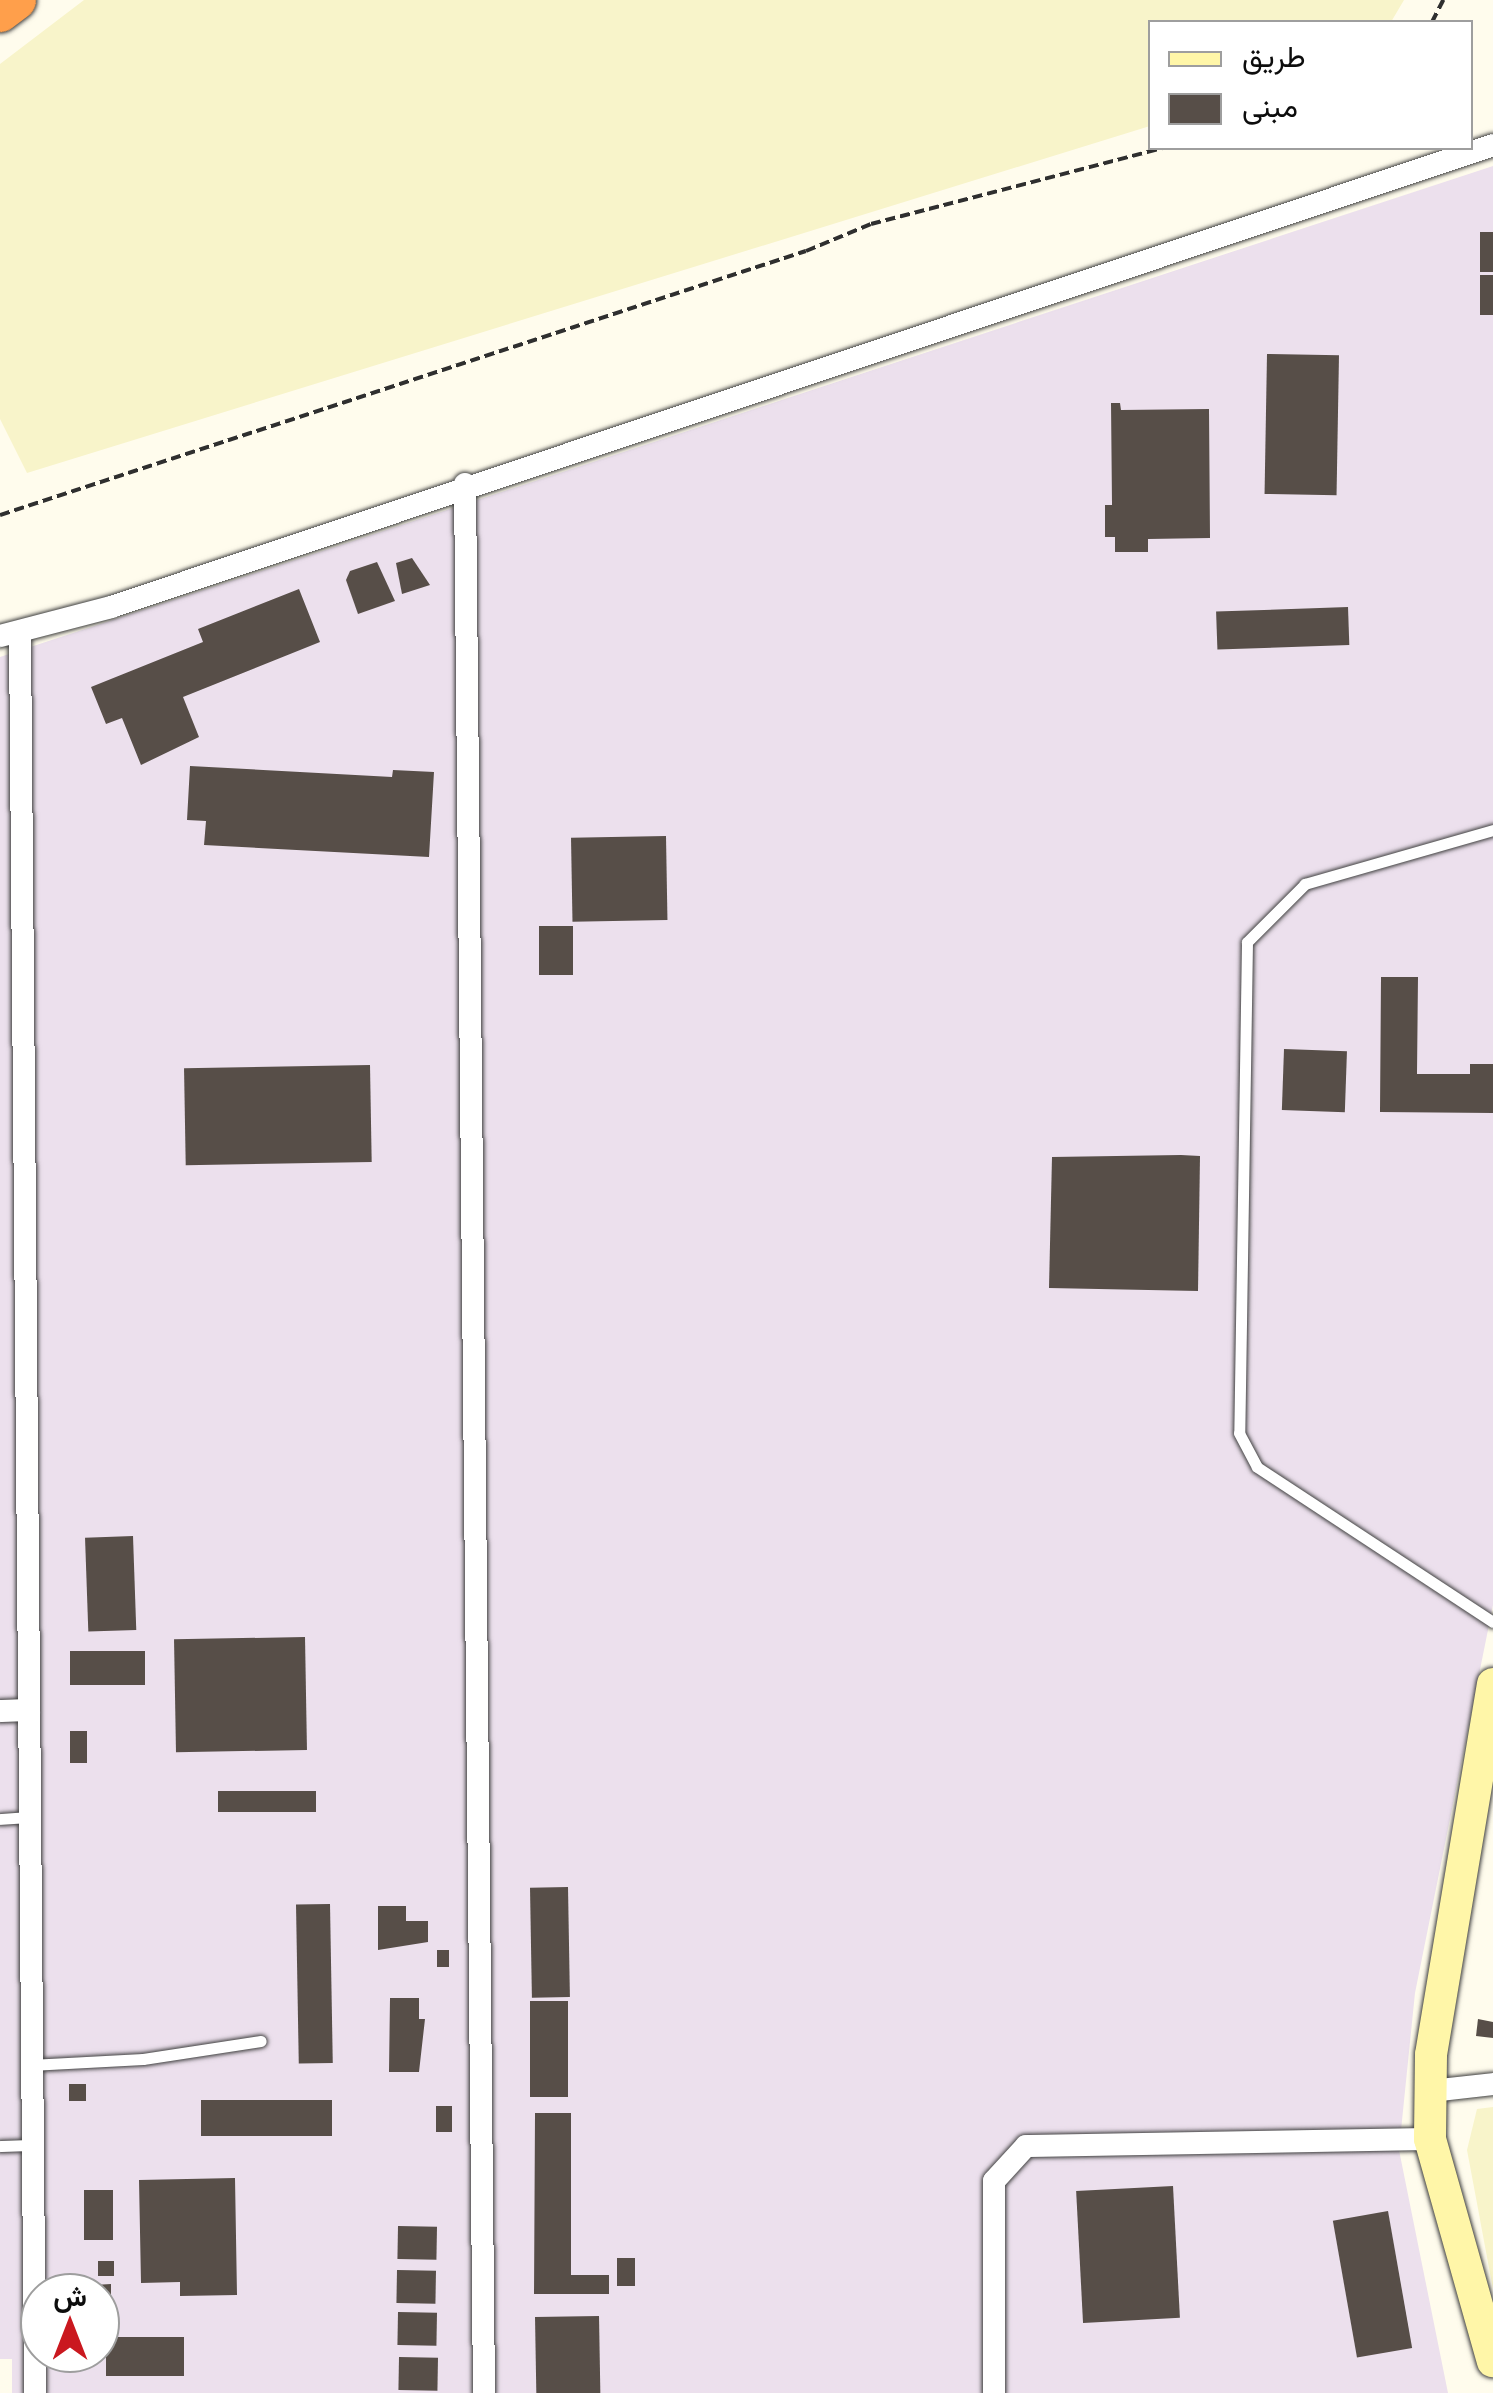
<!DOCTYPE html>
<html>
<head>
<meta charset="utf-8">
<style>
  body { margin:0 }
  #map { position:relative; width:1493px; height:2393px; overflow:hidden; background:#fffced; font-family:"Playfair Display",Vazirmatn,serif }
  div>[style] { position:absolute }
  .industrial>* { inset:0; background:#ece0ed }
  .farmland>* { inset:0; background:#f8f4ca }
  .building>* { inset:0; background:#574e48; transform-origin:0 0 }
  .path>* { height:4px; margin-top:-2px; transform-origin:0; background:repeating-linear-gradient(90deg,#2f2f2f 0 10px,transparent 0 15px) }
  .roads { filter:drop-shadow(0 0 2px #404040) drop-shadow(0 0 2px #404040) }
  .lane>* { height:11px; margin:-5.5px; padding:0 5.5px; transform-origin:5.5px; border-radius:5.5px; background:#fff }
  .street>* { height:22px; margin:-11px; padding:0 11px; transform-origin:11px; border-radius:11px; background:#fff }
  .secondary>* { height:32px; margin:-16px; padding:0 16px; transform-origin:16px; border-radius:16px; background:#fff6a8 }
  .highway>* { height:40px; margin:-20px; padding:0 20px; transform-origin:20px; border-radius:20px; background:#ff9f4b }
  span { translate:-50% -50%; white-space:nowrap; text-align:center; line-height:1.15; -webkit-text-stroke:10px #fff; paint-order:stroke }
  .legend { position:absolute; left:1148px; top:20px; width:325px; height:130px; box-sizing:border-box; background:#fff; border:2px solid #9e9e9e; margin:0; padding:12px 18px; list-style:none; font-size:30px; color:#0d0d0d }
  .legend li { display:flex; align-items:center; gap:20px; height:50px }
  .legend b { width:50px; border:2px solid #9e9e9e }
  .north { position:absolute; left:20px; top:2273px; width:100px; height:100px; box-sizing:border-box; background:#fff; border:2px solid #9e9e9e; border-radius:50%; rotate:0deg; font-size:28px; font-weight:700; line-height:40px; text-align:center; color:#0d0d0d }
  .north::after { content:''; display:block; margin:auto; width:35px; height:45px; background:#ca181f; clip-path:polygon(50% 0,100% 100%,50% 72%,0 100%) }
</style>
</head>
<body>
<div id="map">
  <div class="industrial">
    <div style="clip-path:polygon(evenodd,1493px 166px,1493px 1605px,1415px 1993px,1399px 2150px,1448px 2393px,12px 2393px,12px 2359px,0 2359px,0 657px,1493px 166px,40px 2293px,100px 2293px,100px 2353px,40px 2353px,40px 2293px)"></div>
  </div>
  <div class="farmland">
    <div style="clip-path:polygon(84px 0,1404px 0,1391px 22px,1150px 22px,1150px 126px,27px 473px,0 419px,0 64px)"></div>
    <div style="clip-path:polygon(1493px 2107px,1493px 2289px,1467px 2150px,1477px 2109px)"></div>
  </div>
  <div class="building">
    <div style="left:1480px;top:232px;width:13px;height:40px"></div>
    <div style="left:1480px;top:275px;width:13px;height:40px"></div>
    <div style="left:1267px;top:354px;width:72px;height:140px;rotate:1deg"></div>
    <div style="clip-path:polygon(1111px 403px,1120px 403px,1121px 410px,1209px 409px,1210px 538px,1148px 539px,1148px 552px,1115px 552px,1115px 537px,1105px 537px,1105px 505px,1112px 505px)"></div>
    <div style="clip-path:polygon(412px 558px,430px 585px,402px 594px,396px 563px)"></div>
    <div style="clip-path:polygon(377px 562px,395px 601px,358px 614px,346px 580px,350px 571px)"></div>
    <div style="clip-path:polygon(299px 589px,320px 642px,183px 697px,199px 737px,141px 765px,122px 718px,106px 724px,91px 687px,203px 642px,198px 629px)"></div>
    <div style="left:1348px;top:607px;width:38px;height:132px;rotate:88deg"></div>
    <div style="clip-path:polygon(190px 766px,392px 777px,393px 770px,434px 772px,429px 857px,204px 845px,206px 821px,187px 820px)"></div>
    <div style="left:666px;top:836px;width:84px;height:95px;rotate:89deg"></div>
    <div style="left:539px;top:926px;width:34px;height:49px"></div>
    <div style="clip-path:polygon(1381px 977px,1418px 977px,1417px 1074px,1470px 1074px,1470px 1064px,1493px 1064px,1493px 1113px,1380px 1112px)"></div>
    <div style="left:1284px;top:1049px;width:63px;height:61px;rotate:2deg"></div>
    <div style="left:370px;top:1065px;width:97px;height:186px;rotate:89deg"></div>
    <div style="clip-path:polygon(1181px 1155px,1200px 1156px,1198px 1291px,1049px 1288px,1052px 1157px)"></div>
    <div style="left:133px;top:1536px;width:94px;height:48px;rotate:88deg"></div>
    <div style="left:305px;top:1637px;width:113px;height:131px;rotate:89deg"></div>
    <div style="left:145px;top:1651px;width:34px;height:75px;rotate:90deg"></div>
    <div style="left:70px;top:1731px;width:17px;height:32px"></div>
    <div style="left:218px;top:1791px;width:98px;height:21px"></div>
    <div style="left:568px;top:1887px;width:110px;height:38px;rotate:89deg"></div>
    <div style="left:330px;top:1904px;width:159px;height:34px;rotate:89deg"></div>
    <div style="clip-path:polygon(378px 1906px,406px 1906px,406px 1921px,428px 1921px,428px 1942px,378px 1950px)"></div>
    <div style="left:437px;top:1950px;width:12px;height:17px"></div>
    <div style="clip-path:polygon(390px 1998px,419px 1998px,419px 2019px,425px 2019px,419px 2072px,389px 2072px)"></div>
    <div style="left:568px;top:2001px;width:96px;height:38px;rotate:90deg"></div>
    <div style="clip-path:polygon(1478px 2019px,1493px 2022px,1493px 2038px,1476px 2036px)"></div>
    <div style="left:86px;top:2084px;width:17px;height:17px;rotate:90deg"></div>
    <div style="left:201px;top:2100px;width:131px;height:36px"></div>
    <div style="left:436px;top:2106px;width:16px;height:26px"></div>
    <div style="clip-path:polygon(535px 2113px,571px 2113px,571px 2275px,609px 2275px,609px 2294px,534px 2294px)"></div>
    <div style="clip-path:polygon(235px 2178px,237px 2295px,180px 2296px,180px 2282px,141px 2283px,139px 2180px)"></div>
    <div style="left:1173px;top:2186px;width:132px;height:97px;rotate:87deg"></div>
    <div style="left:84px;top:2190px;width:29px;height:50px"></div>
    <div style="left:1388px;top:2211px;width:139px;height:56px;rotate:80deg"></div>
    <div style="left:398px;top:2226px;width:39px;height:33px;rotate:1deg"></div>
    <div style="left:617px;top:2258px;width:18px;height:28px"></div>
    <div style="left:98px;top:2261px;width:16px;height:15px"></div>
    <div style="left:397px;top:2270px;width:39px;height:33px;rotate:1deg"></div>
    <div style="clip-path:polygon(111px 2284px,111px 2298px,94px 2293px,94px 2285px)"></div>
    <div style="left:398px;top:2312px;width:39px;height:33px;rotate:1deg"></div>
    <div style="left:599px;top:2316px;width:77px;height:64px;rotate:89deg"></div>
    <div style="left:184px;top:2337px;width:39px;height:78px;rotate:90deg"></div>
    <div style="left:399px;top:2357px;width:39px;height:33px;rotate:1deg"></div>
  </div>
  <div class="path">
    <div style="left:1432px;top:22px;width:25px;rotate:-63deg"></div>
    <div style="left:0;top:515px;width:848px;rotate:-18.14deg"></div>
    <div style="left:806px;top:251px;width:70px;rotate:-22.6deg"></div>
    <div style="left:871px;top:224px;width:301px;rotate:-14.6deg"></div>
  </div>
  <div class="roads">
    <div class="lane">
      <div style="left:1493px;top:830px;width:196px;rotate:164deg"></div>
      <div style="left:1305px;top:884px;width:82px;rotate:135deg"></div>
      <div style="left:1247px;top:942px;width:491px;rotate:90.9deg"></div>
      <div style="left:1239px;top:1433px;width:38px;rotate:62deg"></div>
      <div style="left:1257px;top:1467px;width:282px;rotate:33.3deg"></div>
      <div style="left:0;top:1819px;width:30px;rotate:-4deg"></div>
      <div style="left:30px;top:2065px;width:113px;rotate:-3deg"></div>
      <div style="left:143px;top:2059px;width:119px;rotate:-8.7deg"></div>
      <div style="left:0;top:2146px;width:31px;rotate:-2deg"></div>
    </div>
    <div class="street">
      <div style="left:465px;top:484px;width:1909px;rotate:89.43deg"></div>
      <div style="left:20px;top:635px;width:1758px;rotate:89.51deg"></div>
      <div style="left:0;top:636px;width:115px;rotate:-14.6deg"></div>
      <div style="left:111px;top:607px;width:1457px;rotate:-18.48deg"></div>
      <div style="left:0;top:1711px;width:29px;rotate:-2deg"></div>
      <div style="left:1431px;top:2091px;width:62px;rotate:-6.4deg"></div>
      <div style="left:994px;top:2393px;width:212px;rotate:-90deg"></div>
      <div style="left:994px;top:2181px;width:47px;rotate:-47.6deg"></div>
      <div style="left:1026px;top:2146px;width:404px;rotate:-1deg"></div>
    </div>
    <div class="secondary">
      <div style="left:1493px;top:1684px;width:376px;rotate:99.5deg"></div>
      <div style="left:1431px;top:2055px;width:84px;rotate:90.7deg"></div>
      <div style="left:1430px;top:2139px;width:231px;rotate:74.2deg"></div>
    </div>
    <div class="highway">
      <div style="left:0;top:12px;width:20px;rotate:-37deg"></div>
    </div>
  </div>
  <ul class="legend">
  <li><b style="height:12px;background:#fff6a8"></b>طريق</li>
  <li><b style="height:28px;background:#574e48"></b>مبنى</li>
  </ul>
  <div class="north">ش</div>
</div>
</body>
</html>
